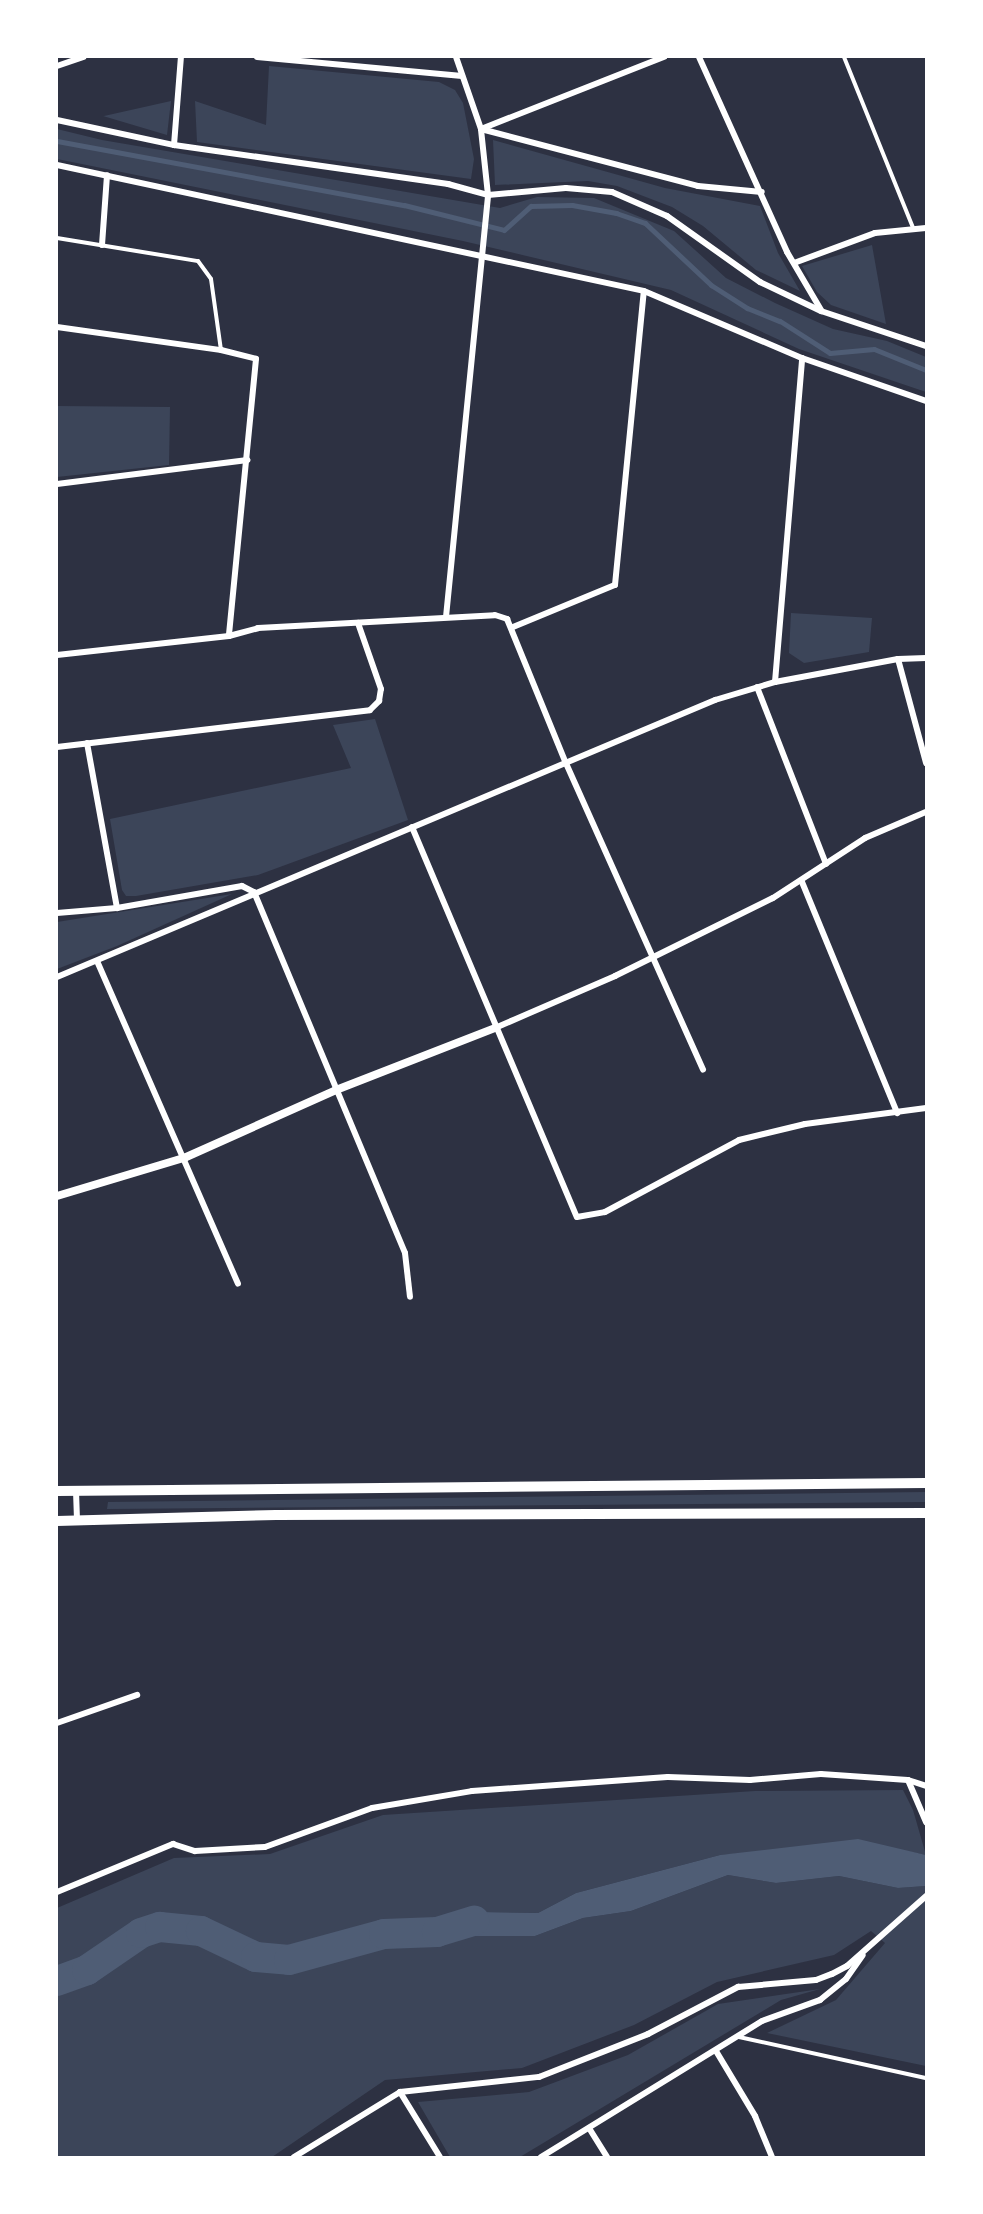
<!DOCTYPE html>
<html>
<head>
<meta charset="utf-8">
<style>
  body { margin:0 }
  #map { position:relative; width:983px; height:2214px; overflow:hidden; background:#2d3142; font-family:Barlow,sans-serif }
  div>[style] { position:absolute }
  .green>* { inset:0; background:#3c4559 }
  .water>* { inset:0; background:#4f5d75 }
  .stream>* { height:5px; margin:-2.5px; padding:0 2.5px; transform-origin:2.5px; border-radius:2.5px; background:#4f5d75 }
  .river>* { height:30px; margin:-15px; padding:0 15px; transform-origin:15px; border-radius:15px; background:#4f5d75 }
  .service>* { height:4px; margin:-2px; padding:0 2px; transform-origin:2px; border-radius:2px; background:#fff }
  .minor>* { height:6px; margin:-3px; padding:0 3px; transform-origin:3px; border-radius:3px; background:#fff }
  .tertiary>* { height:8px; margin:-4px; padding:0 4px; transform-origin:4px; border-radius:4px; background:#fff }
  .primary>* { height:10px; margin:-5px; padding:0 5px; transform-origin:5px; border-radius:5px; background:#fff }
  span { translate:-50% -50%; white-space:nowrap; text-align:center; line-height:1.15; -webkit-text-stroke:4.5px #fff; paint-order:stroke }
  .frame { position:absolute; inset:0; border:58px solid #fff; pointer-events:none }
</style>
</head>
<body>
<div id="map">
  <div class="green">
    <div style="clip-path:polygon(269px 66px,439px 82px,455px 90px,463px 103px,474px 159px,471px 179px,197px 142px,195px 101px,266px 125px)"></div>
    <div style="clip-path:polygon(171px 101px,167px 135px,103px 116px,104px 116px)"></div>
    <div style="clip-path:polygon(57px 129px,102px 140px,500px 208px,537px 197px,594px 198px,674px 231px,726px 278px,775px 303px,833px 329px,887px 341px,926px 357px,926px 392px,799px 349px,671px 290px,463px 241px,57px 159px)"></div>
    <div style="clip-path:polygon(493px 140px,665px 188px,760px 206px,778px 253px,800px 291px,756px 270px,703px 226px,672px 207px,617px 186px,588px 181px,495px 185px)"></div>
    <div style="clip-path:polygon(872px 245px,886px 324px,831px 305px,817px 292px,802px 266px)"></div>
    <div style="clip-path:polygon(57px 406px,170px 407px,169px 465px,57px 477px)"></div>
    <div style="clip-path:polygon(791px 613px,872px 618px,869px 652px,804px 663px,789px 653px)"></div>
    <div style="clip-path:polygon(375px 719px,408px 820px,258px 875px,136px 896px,126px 896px,122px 890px,110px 819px,351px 768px,333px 725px)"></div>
    <div style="clip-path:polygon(232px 894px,117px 946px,57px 969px,57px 922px)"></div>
    <div style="clip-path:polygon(926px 1492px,926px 1502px,107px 1509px,108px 1502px)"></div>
    <div style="clip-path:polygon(903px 1790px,913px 1810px,926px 1855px,906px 1851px,787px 1850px,720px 1855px,576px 1893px,538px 1913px,480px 1912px,428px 1925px,488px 1936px,535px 1936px,583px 1918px,631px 1911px,728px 1875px,776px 1883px,839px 1876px,898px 1888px,926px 1886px,926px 2066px,767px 2033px,836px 2000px,885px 1943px,871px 1931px,834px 1955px,717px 1982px,634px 2025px,522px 2068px,385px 2080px,272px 2157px,57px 2157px,57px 1908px,174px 1858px,270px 1854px,383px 1815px,755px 1791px)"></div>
    <div style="clip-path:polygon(820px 1989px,781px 2000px,520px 2157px,450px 2157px,418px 2102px,529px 2092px,628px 2055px,718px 2004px)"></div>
  </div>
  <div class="water">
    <div style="clip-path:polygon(858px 1839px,926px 1855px,926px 1886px,898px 1888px,839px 1876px,776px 1883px,728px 1875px,631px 1911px,583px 1918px,535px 1936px,440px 1936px,428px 1925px,480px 1912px,538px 1913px,576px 1893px,720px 1855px)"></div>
  </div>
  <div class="stream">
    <div style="left:57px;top:141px;width:353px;rotate:10.5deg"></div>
    <div style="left:404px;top:205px;width:103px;rotate:14deg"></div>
    <div style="left:504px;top:230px;width:36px;rotate:-42deg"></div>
    <div style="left:531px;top:206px;width:41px;rotate:-1.4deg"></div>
    <div style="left:572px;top:205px;width:45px;rotate:10.3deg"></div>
    <div style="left:616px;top:213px;width:31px;rotate:19deg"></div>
    <div style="left:645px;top:223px;width:91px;rotate:43.2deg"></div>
    <div style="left:711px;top:285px;width:43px;rotate:32.6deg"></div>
    <div style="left:747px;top:308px;width:35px;rotate:22deg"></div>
    <div style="left:780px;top:321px;width:59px;rotate:32.6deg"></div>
    <div style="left:830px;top:353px;width:44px;rotate:-5.2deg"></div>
    <div style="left:874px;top:349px;width:56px;rotate:22deg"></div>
  </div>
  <div class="river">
    <div style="left:57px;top:1981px;width:32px;rotate:-20deg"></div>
    <div style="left:87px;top:1970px;width:65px;rotate:-34.4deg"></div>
    <div style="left:141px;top:1933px;width:20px;rotate:-18deg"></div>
    <div style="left:160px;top:1927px;width:41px;rotate:5.6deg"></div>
    <div style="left:201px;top:1931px;width:61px;rotate:25.3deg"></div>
    <div style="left:256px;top:1957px;width:33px;rotate:5deg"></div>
    <div style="left:289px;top:1960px;width:98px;rotate:-15.3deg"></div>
    <div style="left:384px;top:1934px;width:53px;rotate:-2.2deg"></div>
    <div style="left:437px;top:1932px;width:39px;rotate:-17deg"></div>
  </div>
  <div class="service">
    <div style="left:844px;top:57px;width:184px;rotate:68deg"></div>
    <div style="left:57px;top:238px;width:143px;rotate:9.3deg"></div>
    <div style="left:198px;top:261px;width:22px;rotate:54deg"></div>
    <div style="left:211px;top:279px;width:72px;rotate:82deg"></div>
    <div style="left:739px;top:2037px;width:191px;rotate:12.4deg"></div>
  </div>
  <div class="minor">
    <div style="left:257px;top:57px;width:206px;rotate:5.3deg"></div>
    <div style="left:699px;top:57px;width:214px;rotate:65.7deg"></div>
    <div style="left:787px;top:252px;width:67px;rotate:59.6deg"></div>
    <div style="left:57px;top:66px;width:28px;rotate:-19deg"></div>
    <div style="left:57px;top:120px;width:120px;rotate:12.1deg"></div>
    <div style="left:174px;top:145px;width:277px;rotate:8.1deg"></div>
    <div style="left:448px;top:184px;width:41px;rotate:15.4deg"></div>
    <div style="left:488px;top:195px;width:78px;rotate:-5.1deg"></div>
    <div style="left:566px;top:188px;width:46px;rotate:5deg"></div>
    <div style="left:612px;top:192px;width:60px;rotate:23.6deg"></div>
    <div style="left:667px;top:216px;width:114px;rotate:35.4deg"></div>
    <div style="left:760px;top:282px;width:68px;rotate:25.4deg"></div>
    <div style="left:821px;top:311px;width:111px;rotate:18.4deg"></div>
    <div style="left:481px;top:129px;width:224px;rotate:14.7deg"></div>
    <div style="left:698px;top:186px;width:64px;rotate:5.4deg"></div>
    <div style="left:481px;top:129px;width:197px;rotate:-21.5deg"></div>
    <div style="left:174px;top:145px;width:88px;rotate:-85.5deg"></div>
    <div style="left:57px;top:165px;width:600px;rotate:12.11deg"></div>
    <div style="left:644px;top:291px;width:172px;rotate:23deg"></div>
    <div style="left:802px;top:358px;width:131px;rotate:19.1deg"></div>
    <div style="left:102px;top:245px;width:70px;rotate:-85.9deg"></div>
    <div style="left:794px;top:263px;width:86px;rotate:-20.3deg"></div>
    <div style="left:875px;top:233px;width:51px;rotate:-5.6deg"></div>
    <div style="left:57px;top:327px;width:166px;rotate:8deg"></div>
    <div style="left:221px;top:350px;width:36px;rotate:14deg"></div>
    <div style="left:256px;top:359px;width:278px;rotate:95.6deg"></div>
    <div style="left:57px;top:484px;width:192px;rotate:-7.2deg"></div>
    <div style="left:446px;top:617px;width:424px;rotate:-84.3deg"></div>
    <div style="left:488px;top:195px;width:66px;rotate:-96.1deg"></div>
    <div style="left:481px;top:129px;width:76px;rotate:-109.1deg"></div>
    <div style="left:513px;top:627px;width:110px;rotate:-22.4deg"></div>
    <div style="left:615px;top:585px;width:295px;rotate:-84.4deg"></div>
    <div style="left:57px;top:655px;width:173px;rotate:-6.3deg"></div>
    <div style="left:229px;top:636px;width:30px;rotate:-15deg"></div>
    <div style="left:258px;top:628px;width:237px;rotate:-3.1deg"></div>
    <div style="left:495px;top:615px;width:13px;rotate:18deg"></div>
    <div style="left:507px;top:619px;width:153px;rotate:67.8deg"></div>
    <div style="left:565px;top:761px;width:338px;rotate:65.9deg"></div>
    <div style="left:898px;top:659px;width:108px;rotate:74.9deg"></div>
    <div style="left:775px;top:682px;width:325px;rotate:-85.2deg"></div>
    <div style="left:757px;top:687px;width:190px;rotate:68.7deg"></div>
    <div style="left:87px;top:743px;width:168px;rotate:79.7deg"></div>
    <div style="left:57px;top:747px;width:315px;rotate:-6.7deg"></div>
    <div style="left:370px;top:710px;width:13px;rotate:-45deg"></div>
    <div style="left:379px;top:701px;width:12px;rotate:-81deg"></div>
    <div style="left:381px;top:689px;width:70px;rotate:-109.2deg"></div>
    <div style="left:412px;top:827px;width:423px;rotate:67.1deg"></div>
    <div style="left:577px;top:1217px;width:28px;rotate:-10deg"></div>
    <div style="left:605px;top:1212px;width:152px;rotate:-28.2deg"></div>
    <div style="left:739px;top:1140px;width:68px;rotate:-13.6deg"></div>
    <div style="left:805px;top:1124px;width:122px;rotate:-7.5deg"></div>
    <div style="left:802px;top:882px;width:250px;rotate:67.6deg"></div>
    <div style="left:57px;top:913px;width:60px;rotate:-4.8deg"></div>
    <div style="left:117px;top:908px;width:127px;rotate:-10deg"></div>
    <div style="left:242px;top:886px;width:13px;rotate:27deg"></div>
    <div style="left:254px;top:892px;width:391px;rotate:67.3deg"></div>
    <div style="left:405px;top:1253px;width:44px;rotate:83.5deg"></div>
    <div style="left:97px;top:961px;width:352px;rotate:66.4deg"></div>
    <div style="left:57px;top:977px;width:714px;rotate:-22.83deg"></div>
    <div style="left:715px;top:700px;width:63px;rotate:-16.7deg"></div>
    <div style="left:775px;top:682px;width:125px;rotate:-10.6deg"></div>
    <div style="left:898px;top:659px;width:28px;rotate:-2deg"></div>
    <div style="left:495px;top:1028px;width:131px;rotate:-23.4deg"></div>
    <div style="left:615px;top:976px;width:176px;rotate:-26.3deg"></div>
    <div style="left:773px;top:898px;width:110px;rotate:-33.1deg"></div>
    <div style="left:865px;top:838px;width:66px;rotate:-23.1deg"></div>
    <div style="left:76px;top:1491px;width:30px;rotate:88deg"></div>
    <div style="left:57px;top:1723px;width:85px;rotate:-19.3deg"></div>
    <div style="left:908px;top:1780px;width:46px;rotate:66.8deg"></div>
    <div style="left:57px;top:1892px;width:126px;rotate:-22.5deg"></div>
    <div style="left:173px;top:1844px;width:23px;rotate:18deg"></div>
    <div style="left:195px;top:1851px;width:70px;rotate:-3.3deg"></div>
    <div style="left:265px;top:1847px;width:114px;rotate:-20deg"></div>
    <div style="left:372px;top:1808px;width:101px;rotate:-9.6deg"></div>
    <div style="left:472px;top:1791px;width:196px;rotate:-4.1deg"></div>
    <div style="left:668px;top:1777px;width:82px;rotate:2.1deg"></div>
    <div style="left:750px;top:1780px;width:71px;rotate:-4.8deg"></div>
    <div style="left:821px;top:1774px;width:87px;rotate:3.9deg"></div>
    <div style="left:908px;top:1780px;width:19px;rotate:18deg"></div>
    <div style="left:716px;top:2051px;width:76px;rotate:59deg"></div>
    <div style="left:755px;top:2116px;width:44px;rotate:67.5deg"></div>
    <div style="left:400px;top:2092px;width:76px;rotate:58.4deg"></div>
    <div style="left:589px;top:2128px;width:34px;rotate:58deg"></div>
    <div style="left:294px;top:2157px;width:124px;rotate:-31.5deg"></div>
    <div style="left:400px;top:2092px;width:140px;rotate:-6.2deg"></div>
    <div style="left:539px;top:2077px;width:117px;rotate:-21.5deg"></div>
    <div style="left:648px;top:2034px;width:102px;rotate:-27.6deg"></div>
    <div style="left:738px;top:1987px;width:78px;rotate:-5.1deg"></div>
    <div style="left:816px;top:1980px;width:17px;rotate:-21deg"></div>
    <div style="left:832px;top:1974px;width:17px;rotate:-28deg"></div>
    <div style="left:847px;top:1966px;width:106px;rotate:-41.5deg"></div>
    <div style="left:541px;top:2157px;width:259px;rotate:-31.6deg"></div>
    <div style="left:762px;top:2021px;width:62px;rotate:-19.9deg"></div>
    <div style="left:820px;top:2000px;width:33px;rotate:-39deg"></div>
    <div style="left:846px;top:1979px;width:29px;rotate:-55deg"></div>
  </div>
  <div class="tertiary">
    <div style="left:57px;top:1196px;width:133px;rotate:-16.7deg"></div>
    <div style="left:184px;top:1158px;width:167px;rotate:-24.1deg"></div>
    <div style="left:336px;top:1090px;width:171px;rotate:-21.3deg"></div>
  </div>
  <div class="primary">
    <div style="left:57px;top:1491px;width:869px;rotate:-0.53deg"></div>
    <div style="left:57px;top:1521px;width:219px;rotate:-1.6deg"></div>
    <div style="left:276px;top:1515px;width:650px;rotate:-0.18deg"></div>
  </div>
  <div class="frame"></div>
</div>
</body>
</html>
